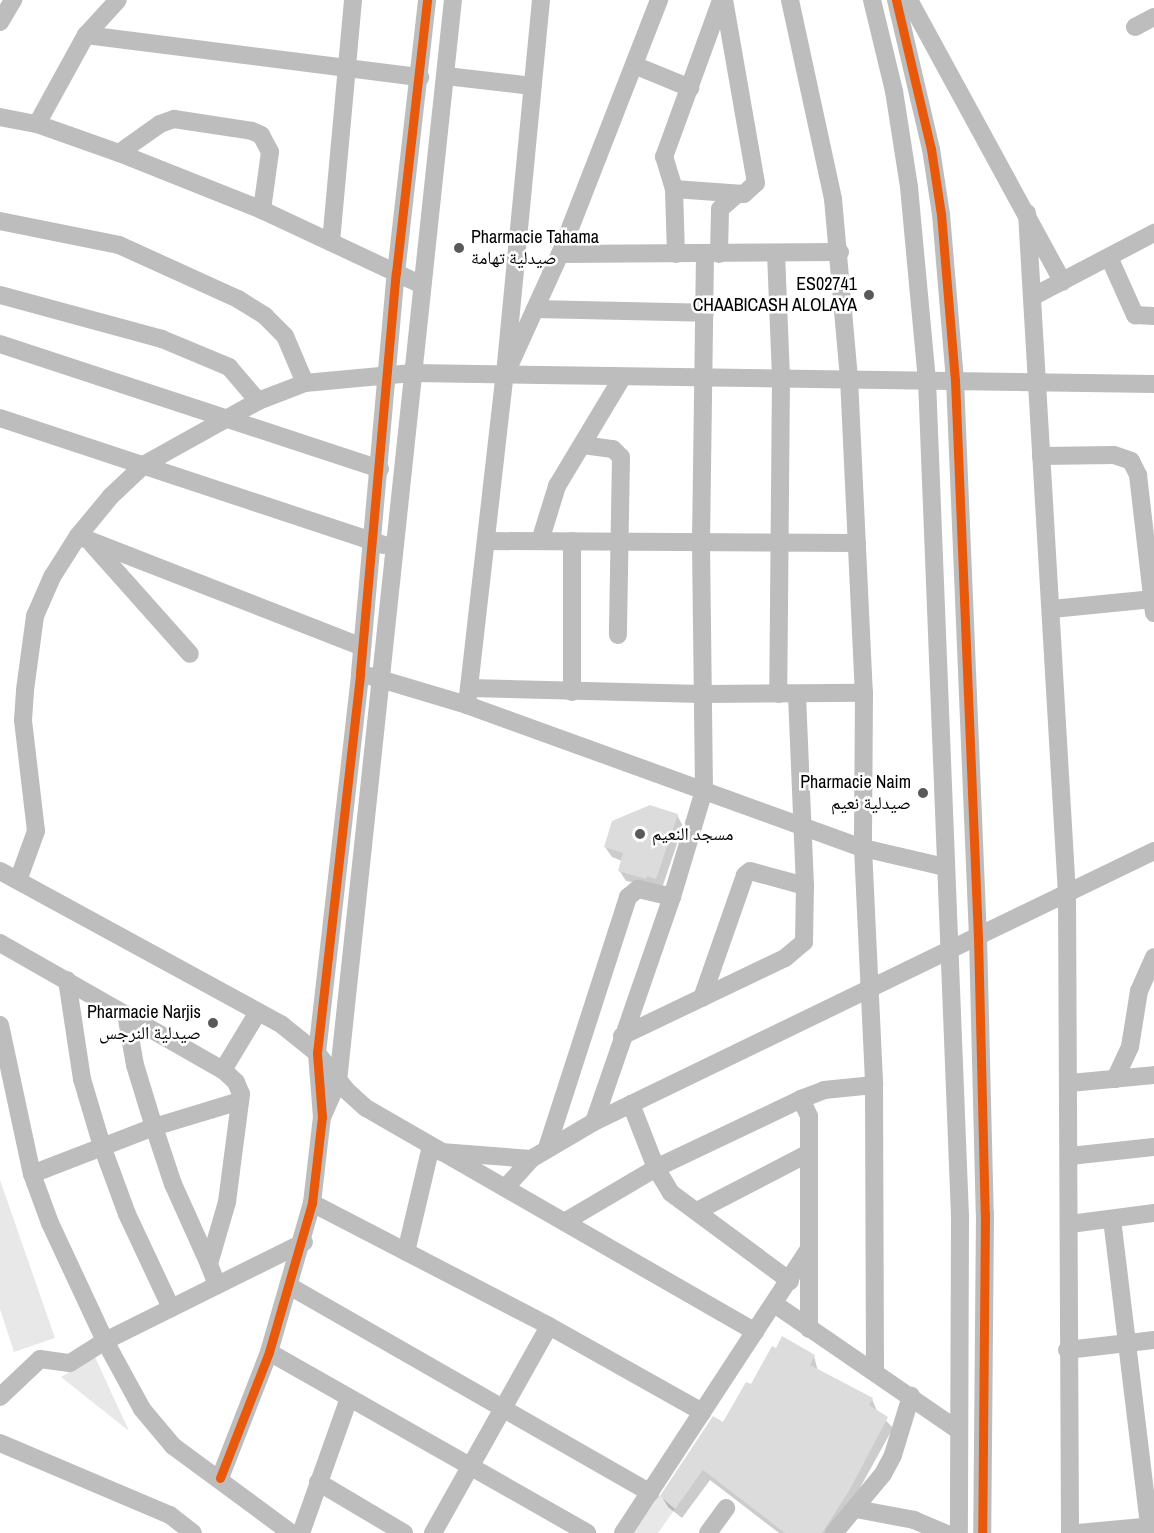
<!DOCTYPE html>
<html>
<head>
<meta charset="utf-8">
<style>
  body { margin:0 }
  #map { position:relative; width:1154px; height:1533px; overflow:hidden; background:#fff; font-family:"Archivo Narrow","Noto Naskh Arabic",sans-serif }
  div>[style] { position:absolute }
  .green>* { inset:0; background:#e8e8e8 }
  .shadow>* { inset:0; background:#0003 }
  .building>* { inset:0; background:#dcdcdc }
  .minor>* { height:18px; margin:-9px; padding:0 9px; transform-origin:9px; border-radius:9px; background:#bdbdbd }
  .cycleway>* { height:9px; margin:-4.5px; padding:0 4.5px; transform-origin:4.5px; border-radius:4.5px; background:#e8590c }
  .dots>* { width:16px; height:16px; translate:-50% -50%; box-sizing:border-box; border:3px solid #fff; border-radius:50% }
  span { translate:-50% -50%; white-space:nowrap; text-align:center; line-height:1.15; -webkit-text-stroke:5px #fff; paint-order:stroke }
  .poi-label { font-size:18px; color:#000 }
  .left { translate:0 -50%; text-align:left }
  .right { translate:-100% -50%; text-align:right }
</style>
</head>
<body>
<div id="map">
  <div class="green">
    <div style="clip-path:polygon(0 1180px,55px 1338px,14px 1352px,0 1309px)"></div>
    <div style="clip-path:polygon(95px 1357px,129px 1431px,61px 1377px)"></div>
    <div style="clip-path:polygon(659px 1495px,675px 1509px,658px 1533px,632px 1533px)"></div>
  </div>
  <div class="shadow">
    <div style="clip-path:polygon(677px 815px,683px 826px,662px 888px,626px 881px,619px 870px,622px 861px,612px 857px,605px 847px)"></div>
    <div style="clip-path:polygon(814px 1356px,818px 1371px,872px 1399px,877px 1411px,893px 1428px,835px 1533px,779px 1533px,710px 1480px,682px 1518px,668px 1507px,662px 1497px,752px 1386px)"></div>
  </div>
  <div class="building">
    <div style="clip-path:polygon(650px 805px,678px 814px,656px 879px,647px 876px,646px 879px,618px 871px,623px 853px,604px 847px,612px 821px)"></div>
    <div style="clip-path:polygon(782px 1336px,815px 1355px,810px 1365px,873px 1398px,869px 1405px,888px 1417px,849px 1491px,822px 1533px,785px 1533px,703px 1470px,675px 1509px,660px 1496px,713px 1416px,723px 1422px,746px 1382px,751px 1384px,772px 1346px,776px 1348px)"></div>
  </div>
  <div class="minor">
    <div style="left:790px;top:0;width:204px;rotate:77.8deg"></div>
    <div style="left:833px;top:199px;width:180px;rotate:84.9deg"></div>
    <div style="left:849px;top:378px;width:315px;rotate:87.3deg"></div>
    <div style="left:864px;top:693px;width:155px;rotate:90.4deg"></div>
    <div style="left:863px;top:848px;width:237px;rotate:87.3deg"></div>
    <div style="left:874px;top:1085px;width:287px;rotate:89.8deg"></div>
    <div style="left:872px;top:0;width:94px;rotate:76.4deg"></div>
    <div style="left:894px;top:91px;width:97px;rotate:81.1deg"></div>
    <div style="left:909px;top:187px;width:194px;rotate:84.7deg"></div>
    <div style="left:927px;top:380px;width:838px;rotate:87.74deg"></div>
    <div style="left:960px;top:1217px;width:316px;rotate:90.2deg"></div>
    <div style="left:896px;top:0;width:153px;rotate:76.8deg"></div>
    <div style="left:931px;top:149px;width:66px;rotate:81.3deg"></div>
    <div style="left:941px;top:214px;width:167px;rotate:85.2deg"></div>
    <div style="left:955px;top:380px;width:557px;rotate:87.64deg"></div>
    <div style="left:978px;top:937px;width:277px;rotate:88.6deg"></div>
    <div style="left:985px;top:1214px;width:319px;rotate:90.5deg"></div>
    <div style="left:909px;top:0;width:321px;rotate:61.4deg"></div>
    <div style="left:0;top:22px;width:26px;rotate:-59deg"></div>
    <div style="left:1135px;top:27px;width:21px;rotate:-28deg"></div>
    <div style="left:86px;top:35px;width:337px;rotate:7.2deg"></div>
    <div style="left:634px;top:65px;width:61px;rotate:22.3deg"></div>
    <div style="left:446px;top:76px;width:87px;rotate:6.6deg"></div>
    <div style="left:0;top:117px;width:38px;rotate:11deg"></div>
    <div style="left:37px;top:124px;width:87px;rotate:19.5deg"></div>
    <div style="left:119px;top:153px;width:154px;rotate:21.7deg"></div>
    <div style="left:262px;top:210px;width:177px;rotate:25.1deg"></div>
    <div style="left:37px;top:124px;width:102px;rotate:-61.2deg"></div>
    <div style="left:86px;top:35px;width:47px;rotate:-47.6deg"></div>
    <div style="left:119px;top:153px;width:50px;rotate:-35.3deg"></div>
    <div style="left:160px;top:124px;width:15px;rotate:-20deg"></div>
    <div style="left:174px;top:119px;width:79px;rotate:8.7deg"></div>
    <div style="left:252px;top:131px;width:10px;rotate:24deg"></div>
    <div style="left:261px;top:135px;width:19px;rotate:62deg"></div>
    <div style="left:270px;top:152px;width:59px;rotate:97.9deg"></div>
    <div style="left:674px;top:189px;width:70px;rotate:4.1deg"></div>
    <div style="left:744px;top:194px;width:16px;rotate:-43deg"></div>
    <div style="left:756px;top:183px;width:186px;rotate:-99.9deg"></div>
    <div style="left:1027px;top:213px;width:682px;rotate:86.64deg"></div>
    <div style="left:1067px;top:894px;width:639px;rotate:89.73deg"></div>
    <div style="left:0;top:221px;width:121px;rotate:11.4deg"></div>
    <div style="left:119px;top:245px;width:131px;rotate:24.4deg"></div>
    <div style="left:238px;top:299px;width:32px;rotate:32deg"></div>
    <div style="left:265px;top:316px;width:28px;rotate:45deg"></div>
    <div style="left:285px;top:336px;width:51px;rotate:66.9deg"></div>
    <div style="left:331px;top:242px;width:243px;rotate:-84.8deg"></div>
    <div style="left:776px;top:253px;width:123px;rotate:87.7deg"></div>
    <div style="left:781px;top:376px;width:318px;rotate:90.5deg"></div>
    <div style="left:560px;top:254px;width:280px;rotate:-0.4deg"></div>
    <div style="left:676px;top:254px;width:65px;rotate:-91.8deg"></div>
    <div style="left:674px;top:189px;width:34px;rotate:-107deg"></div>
    <div style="left:664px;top:157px;width:167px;rotate:-70deg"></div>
    <div style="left:719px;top:254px;width:45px;rotate:-88.7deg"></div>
    <div style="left:720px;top:209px;width:23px;rotate:-41deg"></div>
    <div style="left:1109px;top:257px;width:64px;rotate:65.9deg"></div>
    <div style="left:1135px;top:315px;width:19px;rotate:3deg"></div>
    <div style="left:0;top:295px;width:168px;rotate:15.2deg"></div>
    <div style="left:162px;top:339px;width:73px;rotate:22.7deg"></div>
    <div style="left:229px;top:367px;width:45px;rotate:49.5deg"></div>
    <div style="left:1032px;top:297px;width:138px;rotate:-27.7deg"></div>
    <div style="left:535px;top:309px;width:170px;rotate:1.3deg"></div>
    <div style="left:0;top:344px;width:400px;rotate:18.2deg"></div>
    <div style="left:511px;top:362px;width:119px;rotate:-65.6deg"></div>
    <div style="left:560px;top:254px;width:273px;rotate:-68.7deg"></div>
    <div style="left:0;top:418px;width:404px;rotate:18.3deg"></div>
    <div style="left:583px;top:445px;width:30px;rotate:8deg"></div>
    <div style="left:613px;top:449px;width:11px;rotate:45deg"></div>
    <div style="left:621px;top:457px;width:178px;rotate:91deg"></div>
    <div style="left:1041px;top:456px;width:73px;rotate:-0.8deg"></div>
    <div style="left:1114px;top:455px;width:18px;rotate:19deg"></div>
    <div style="left:1131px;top:461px;width:16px;rotate:63deg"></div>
    <div style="left:1138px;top:475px;width:139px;rotate:83.4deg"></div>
    <div style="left:78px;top:536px;width:305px;rotate:21.3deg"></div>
    <div style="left:486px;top:541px;width:371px;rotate:0.3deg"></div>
    <div style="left:540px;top:541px;width:58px;rotate:-72.8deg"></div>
    <div style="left:557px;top:486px;width:126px;rotate:-59deg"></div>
    <div style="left:92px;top:544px;width:147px;rotate:48.3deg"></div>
    <div style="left:1052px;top:609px;width:102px;rotate:-5.6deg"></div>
    <div style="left:370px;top:676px;width:101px;rotate:16.6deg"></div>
    <div style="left:467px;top:705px;width:421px;rotate:19.9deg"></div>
    <div style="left:863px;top:848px;width:84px;rotate:13deg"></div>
    <div style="left:469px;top:688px;width:233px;rotate:1.5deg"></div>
    <div style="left:702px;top:694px;width:162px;rotate:-0.4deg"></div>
    <div style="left:572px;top:692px;width:151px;rotate:-90deg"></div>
    <div style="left:467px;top:705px;width:333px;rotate:-83.5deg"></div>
    <div style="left:505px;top:374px;width:376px;rotate:-84.5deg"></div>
    <div style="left:0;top:871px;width:321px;rotate:28.6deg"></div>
    <div style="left:282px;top:1025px;width:45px;rotate:38.7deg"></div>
    <div style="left:317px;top:1053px;width:48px;rotate:51.7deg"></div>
    <div style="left:347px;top:1091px;width:25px;rotate:42deg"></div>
    <div style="left:366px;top:1108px;width:449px;rotate:29.9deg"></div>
    <div style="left:19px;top:878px;width:50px;rotate:-70.1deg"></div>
    <div style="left:36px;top:831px;width:112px;rotate:-96.7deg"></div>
    <div style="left:23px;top:720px;width:30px;rotate:-86deg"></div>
    <div style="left:25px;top:690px;width:75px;rotate:-82.3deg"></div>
    <div style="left:35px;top:616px;width:43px;rotate:-66.4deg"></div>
    <div style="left:52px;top:577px;width:49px;rotate:-57.6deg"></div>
    <div style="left:78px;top:536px;width:52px;rotate:-50.5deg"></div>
    <div style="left:111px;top:496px;width:47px;rotate:-43.3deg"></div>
    <div style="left:145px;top:464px;width:129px;rotate:-29.1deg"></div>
    <div style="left:258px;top:401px;width:50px;rotate:-21deg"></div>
    <div style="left:305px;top:383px;width:108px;rotate:-5.3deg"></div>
    <div style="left:413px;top:373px;width:741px;rotate:0.85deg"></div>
    <div style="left:0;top:943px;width:257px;rotate:29.7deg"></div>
    <div style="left:67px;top:980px;width:100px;rotate:81.4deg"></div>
    <div style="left:82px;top:1079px;width:70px;rotate:73.4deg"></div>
    <div style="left:102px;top:1146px;width:72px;rotate:69.8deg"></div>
    <div style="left:127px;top:1214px;width:104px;rotate:64.9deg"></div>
    <div style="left:702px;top:998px;width:130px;rotate:-70.7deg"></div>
    <div style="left:745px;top:875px;width:6px;rotate:-39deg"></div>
    <div style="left:750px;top:871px;width:57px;rotate:15.3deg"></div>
    <div style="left:126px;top:1014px;width:52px;rotate:80deg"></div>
    <div style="left:135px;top:1065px;width:65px;rotate:73deg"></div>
    <div style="left:154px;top:1127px;width:60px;rotate:71.6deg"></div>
    <div style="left:173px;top:1184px;width:88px;rotate:65.8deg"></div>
    <div style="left:0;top:1025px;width:152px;rotate:77.9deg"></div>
    <div style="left:32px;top:1174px;width:52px;rotate:69.8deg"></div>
    <div style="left:50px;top:1223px;width:130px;rotate:65deg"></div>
    <div style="left:105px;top:1341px;width:77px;rotate:61.4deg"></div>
    <div style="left:142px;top:1409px;width:48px;rotate:50deg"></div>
    <div style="left:173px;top:1446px;width:147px;rotate:36.4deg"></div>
    <div style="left:622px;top:1036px;width:181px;rotate:-25.6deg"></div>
    <div style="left:785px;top:958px;width:25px;rotate:-40deg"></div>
    <div style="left:804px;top:942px;width:56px;rotate:-89deg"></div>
    <div style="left:805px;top:886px;width:192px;rotate:-92.4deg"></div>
    <div style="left:1115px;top:1079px;width:35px;rotate:-65deg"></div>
    <div style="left:1130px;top:1047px;width:57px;rotate:-80.9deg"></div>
    <div style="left:1139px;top:991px;width:37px;rotate:-66deg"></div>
    <div style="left:1070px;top:1083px;width:84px;rotate:-5.4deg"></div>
    <div style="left:801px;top:1099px;width:19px;rotate:65deg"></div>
    <div style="left:809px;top:1116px;width:213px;rotate:90deg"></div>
    <div style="left:631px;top:1104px;width:69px;rotate:68.7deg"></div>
    <div style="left:656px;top:1168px;width:29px;rotate:59deg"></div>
    <div style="left:671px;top:1193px;width:148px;rotate:36.5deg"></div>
    <div style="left:323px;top:1115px;width:37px;rotate:-66deg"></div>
    <div style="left:338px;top:1081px;width:1087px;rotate:-83.93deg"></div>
    <div style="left:594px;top:1122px;width:238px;rotate:-70.9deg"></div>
    <div style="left:672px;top:897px;width:112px;rotate:-73.3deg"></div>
    <div style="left:704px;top:790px;width:249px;rotate:-90.7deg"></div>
    <div style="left:701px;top:541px;width:287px;rotate:-89.2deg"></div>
    <div style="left:547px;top:1148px;width:264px;rotate:-72.1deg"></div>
    <div style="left:628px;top:897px;width:13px;rotate:-39deg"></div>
    <div style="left:638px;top:889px;width:35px;rotate:13deg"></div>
    <div style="left:441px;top:1152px;width:90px;rotate:4.4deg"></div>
    <div style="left:1070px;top:1156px;width:84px;rotate:-6.1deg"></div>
    <div style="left:32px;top:1174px;width:131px;rotate:-21.1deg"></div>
    <div style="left:154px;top:1127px;width:90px;rotate:-16.8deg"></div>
    <div style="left:507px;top:1186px;width:36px;rotate:-48deg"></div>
    <div style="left:531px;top:1159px;width:73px;rotate:-30.4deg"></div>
    <div style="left:594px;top:1122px;width:622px;rotate:-25.82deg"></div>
    <div style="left:312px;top:1203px;width:267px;rotate:27.4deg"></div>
    <div style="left:549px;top:1326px;width:176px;rotate:29.3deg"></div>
    <div style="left:697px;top:1211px;width:126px;rotate:-27.4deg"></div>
    <div style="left:1112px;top:1219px;width:310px;rotate:83.1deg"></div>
    <div style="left:566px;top:1221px;width:104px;rotate:-30.5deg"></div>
    <div style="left:656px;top:1168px;width:161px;rotate:-25.4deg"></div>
    <div style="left:801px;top:1099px;width:25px;rotate:-21deg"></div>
    <div style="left:824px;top:1090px;width:50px;rotate:-5.7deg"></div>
    <div style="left:1070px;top:1224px;width:85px;rotate:-7.5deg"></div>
    <div style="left:406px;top:1252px;width:109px;rotate:-76.7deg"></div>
    <div style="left:217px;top:1285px;width:22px;rotate:-111deg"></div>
    <div style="left:209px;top:1264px;width:65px;rotate:-73.8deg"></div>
    <div style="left:227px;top:1202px;width:109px;rotate:-82.6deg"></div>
    <div style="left:241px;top:1094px;width:13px;rotate:-113deg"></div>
    <div style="left:236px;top:1082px;width:18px;rotate:-137deg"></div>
    <div style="left:223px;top:1070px;width:68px;rotate:-58.9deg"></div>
    <div style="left:291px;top:1287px;width:414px;rotate:29.8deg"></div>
    <div style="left:776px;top:1305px;width:221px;rotate:34.5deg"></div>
    <div style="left:1067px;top:1350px;width:88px;rotate:-6.6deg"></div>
    <div style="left:269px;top:1352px;width:366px;rotate:29.6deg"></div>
    <div style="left:0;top:1397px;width:55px;rotate:-43.5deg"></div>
    <div style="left:40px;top:1359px;width:30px;rotate:8deg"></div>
    <div style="left:70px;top:1363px;width:41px;rotate:-32.2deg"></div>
    <div style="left:105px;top:1341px;width:222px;rotate:-26.4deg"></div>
    <div style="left:0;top:1443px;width:185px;rotate:23deg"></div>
    <div style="left:170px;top:1515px;width:29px;rotate:38deg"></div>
    <div style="left:220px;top:1478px;width:135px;rotate:-68.7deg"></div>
    <div style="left:269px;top:1352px;width:155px;rotate:-73.9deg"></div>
    <div style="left:312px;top:1203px;width:87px;rotate:-83.4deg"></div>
    <div style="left:322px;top:1117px;width:64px;rotate:-94.5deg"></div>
    <div style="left:317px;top:1053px;width:382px;rotate:-83.5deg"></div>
    <div style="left:360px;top:673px;width:402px;rotate:-84.9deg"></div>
    <div style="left:396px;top:273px;width:275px;rotate:-83.5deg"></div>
    <div style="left:318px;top:1482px;width:100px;rotate:30.7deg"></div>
    <div style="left:856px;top:1509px;width:59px;rotate:10.7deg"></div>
    <div style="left:914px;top:1520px;width:34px;rotate:23deg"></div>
    <div style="left:301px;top:1533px;width:143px;rotate:-70.4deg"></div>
    <div style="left:433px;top:1533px;width:237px;rotate:-60.7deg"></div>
    <div style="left:623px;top:1533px;width:339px;rotate:-56.8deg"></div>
    <div style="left:708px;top:1533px;width:31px;rotate:-54deg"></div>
    <div style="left:834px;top:1533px;width:77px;rotate:-50.3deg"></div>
    <div style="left:883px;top:1474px;width:21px;rotate:-62deg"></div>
    <div style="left:893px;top:1455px;width:62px;rotate:-73deg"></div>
    <div style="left:1078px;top:1533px;width:76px;rotate:-5.3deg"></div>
  </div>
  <div class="cycleway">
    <div style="left:896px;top:0;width:153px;rotate:76.8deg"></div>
    <div style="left:931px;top:149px;width:66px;rotate:81.3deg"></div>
    <div style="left:941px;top:214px;width:167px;rotate:85.2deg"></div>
    <div style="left:955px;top:380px;width:557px;rotate:87.64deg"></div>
    <div style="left:978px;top:937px;width:277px;rotate:88.6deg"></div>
    <div style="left:985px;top:1214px;width:319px;rotate:90.5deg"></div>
    <div style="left:220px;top:1478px;width:135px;rotate:-68.7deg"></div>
    <div style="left:269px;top:1352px;width:155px;rotate:-73.9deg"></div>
    <div style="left:312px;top:1203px;width:87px;rotate:-83.4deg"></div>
    <div style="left:322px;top:1117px;width:64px;rotate:-94.5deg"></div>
    <div style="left:317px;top:1053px;width:382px;rotate:-83.5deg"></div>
    <div style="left:360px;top:673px;width:402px;rotate:-84.9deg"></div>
    <div style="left:396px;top:273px;width:275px;rotate:-83.5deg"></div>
  </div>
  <div class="dots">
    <div style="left:459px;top:248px;background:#595959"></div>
    <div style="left:869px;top:295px;background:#595959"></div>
    <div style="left:923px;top:793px;background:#595959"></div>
    <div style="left:640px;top:834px;background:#595959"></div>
    <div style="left:213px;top:1023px;background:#595959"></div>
  </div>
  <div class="poi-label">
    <span class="left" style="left:471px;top:248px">Pharmacie Tahama<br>صيدلية تهامة</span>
    <span class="right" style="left:857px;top:295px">ES02741<br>CHAABICASH ALOLAYA</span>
    <span class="right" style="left:911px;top:793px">Pharmacie Naim<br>صيدلية نعيم</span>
    <span class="left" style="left:652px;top:834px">مسجد النعيم</span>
    <span class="right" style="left:201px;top:1023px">Pharmacie Narjis<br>صيدلية النرجس</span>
  </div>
</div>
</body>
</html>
